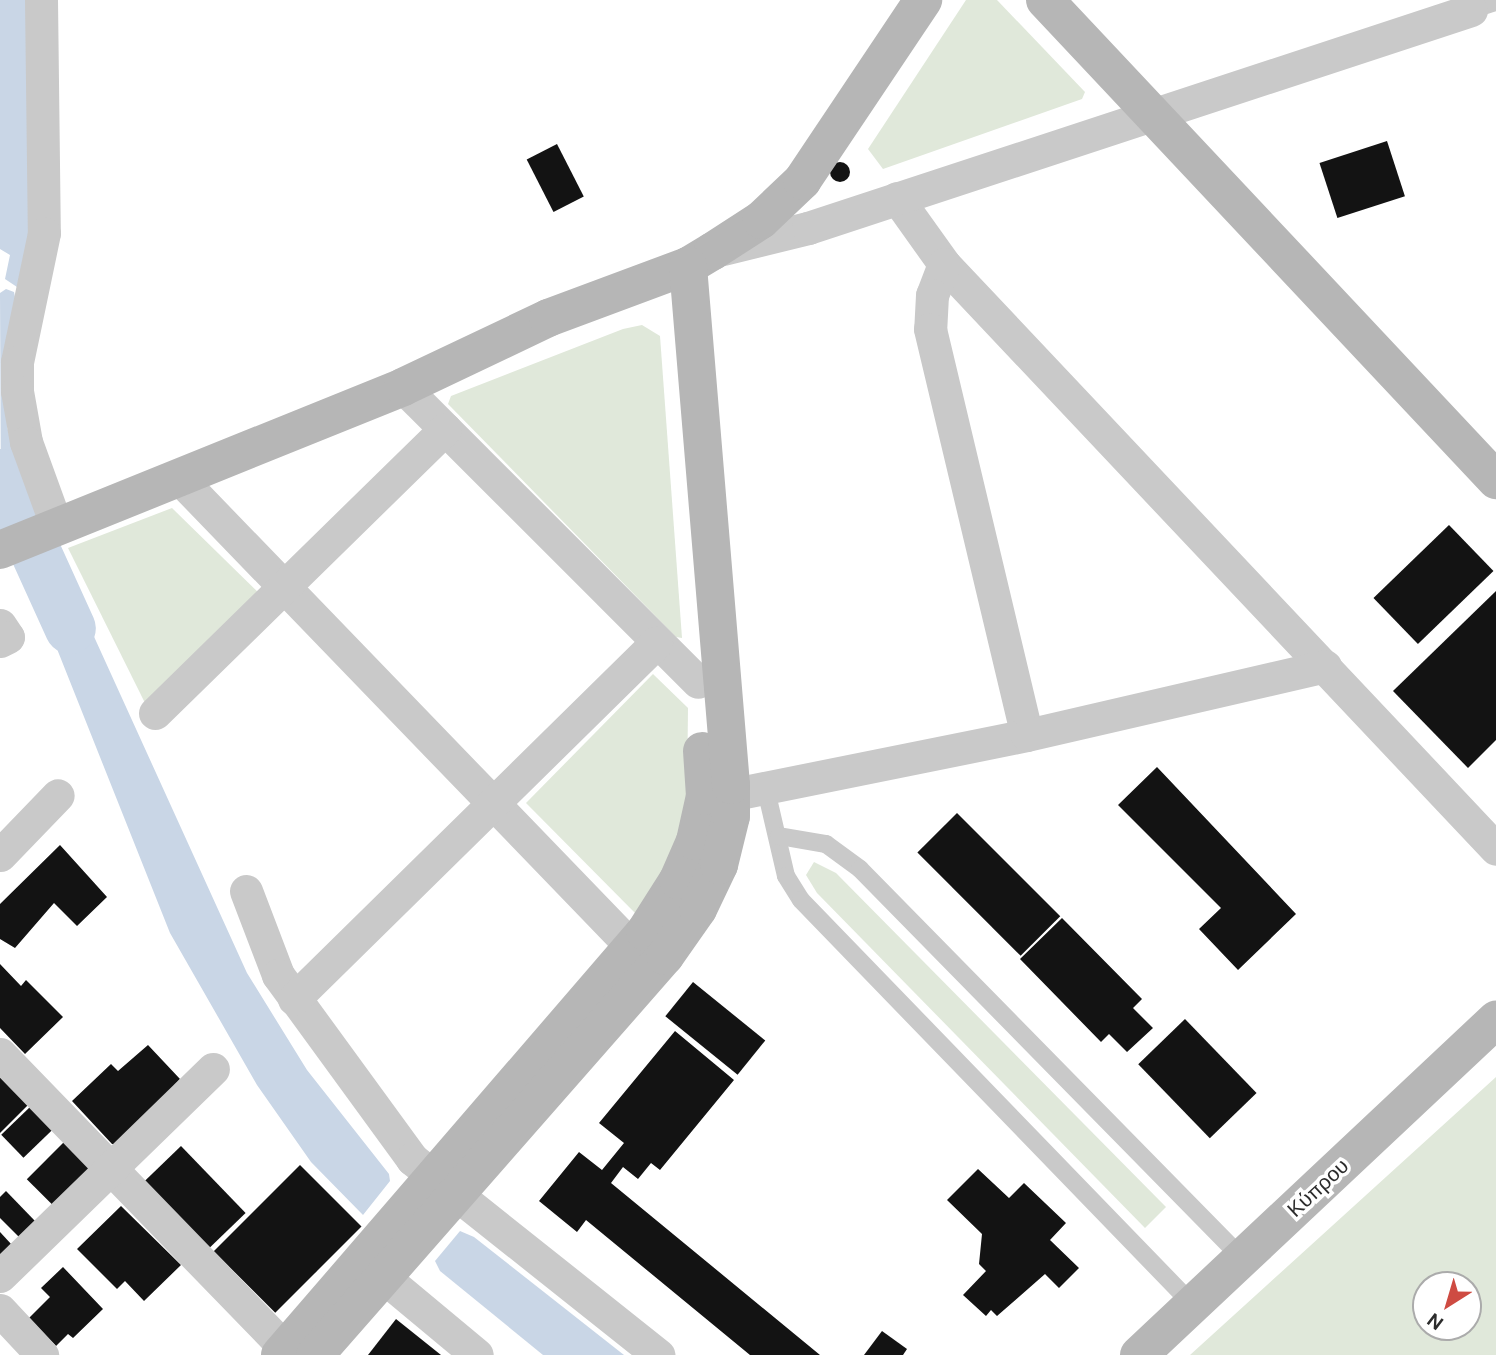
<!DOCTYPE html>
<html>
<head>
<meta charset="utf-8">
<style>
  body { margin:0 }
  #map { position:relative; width:1496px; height:1355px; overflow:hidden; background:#fff; font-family:"DM Sans",sans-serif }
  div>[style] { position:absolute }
  .green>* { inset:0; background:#e0e8da }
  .water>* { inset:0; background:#c9d6e6 }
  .river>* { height:51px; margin:-25.5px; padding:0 25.5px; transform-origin:25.5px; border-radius:25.5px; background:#c9d6e6 }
  .building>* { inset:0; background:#131313; transform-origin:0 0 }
  .round { border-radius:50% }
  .lane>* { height:18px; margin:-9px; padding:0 9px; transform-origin:9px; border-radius:9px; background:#c9c9c9 }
  .street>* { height:33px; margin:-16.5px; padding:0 16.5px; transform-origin:16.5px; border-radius:16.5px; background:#c9c9c9 }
  .secondary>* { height:38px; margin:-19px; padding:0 19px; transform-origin:19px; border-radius:19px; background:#b6b6b6 }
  span { translate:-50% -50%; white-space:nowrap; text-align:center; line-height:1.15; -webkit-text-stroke:7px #fff; paint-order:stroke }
  .street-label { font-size:21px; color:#2c2c2c }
  .north { position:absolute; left:1412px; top:1271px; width:70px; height:70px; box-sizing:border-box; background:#fff; border:2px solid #ababab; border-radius:50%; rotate:217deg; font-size:19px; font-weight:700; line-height:28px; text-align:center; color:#2c2c2c }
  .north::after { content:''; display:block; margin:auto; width:24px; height:32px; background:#ce4b42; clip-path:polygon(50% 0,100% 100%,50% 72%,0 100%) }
</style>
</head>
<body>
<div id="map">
  <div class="green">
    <div style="clip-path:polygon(966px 0,997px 0,1085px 92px,1082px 99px,883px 169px,868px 149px)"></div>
    <div style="clip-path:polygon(642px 325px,660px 336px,682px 638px,676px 637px,448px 404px,451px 396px,623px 329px)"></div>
    <div style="clip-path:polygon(172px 508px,262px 596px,146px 705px,68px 548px)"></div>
    <div style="clip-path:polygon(653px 674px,688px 708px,687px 792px,682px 840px,638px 916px,526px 803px)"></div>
    <div style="clip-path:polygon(814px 862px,836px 873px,1166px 1207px,1145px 1228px,817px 893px,806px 875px)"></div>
    <div style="clip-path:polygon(evenodd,1496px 1077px,1496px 1355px,1190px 1355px,1496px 1077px,1426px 1285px,1468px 1285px,1468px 1327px,1426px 1327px,1426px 1285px)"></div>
  </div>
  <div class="water">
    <div style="clip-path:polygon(0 0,30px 0,30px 238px,17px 287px,5px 279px,10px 255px,0 249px)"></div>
    <div style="clip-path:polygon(6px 289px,14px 292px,16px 302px,7px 426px,27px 510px,1px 520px,0 293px)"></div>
    <div style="clip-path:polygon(51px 560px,81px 608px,247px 973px,307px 1070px,389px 1174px,390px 1181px,363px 1215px,311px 1162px,257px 1085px,170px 933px,26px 571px)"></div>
    <div style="clip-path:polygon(460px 1231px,474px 1237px,624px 1355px,543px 1355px,440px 1271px,435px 1261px)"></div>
  </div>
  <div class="river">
    <div style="left:0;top:474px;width:169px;rotate:65.6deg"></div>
  </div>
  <div class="building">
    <div style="left:1387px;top:141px;width:58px;height:71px;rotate:72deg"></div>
    <div style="left:557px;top:144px;width:59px;height:34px;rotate:63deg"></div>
    <div class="round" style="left:830px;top:162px;width:20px;height:20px"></div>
    <div style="left:1449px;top:525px;width:64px;height:105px;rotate:46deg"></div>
    <div style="clip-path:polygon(1496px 591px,1496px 740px,1468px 768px,1393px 691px)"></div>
    <div style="clip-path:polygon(1157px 767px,1296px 914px,1238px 970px,1199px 929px,1221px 908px,1118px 805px)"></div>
    <div style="left:957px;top:813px;width:146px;height:56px;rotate:45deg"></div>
    <div style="clip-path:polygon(60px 845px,107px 897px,77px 926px,54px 903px,15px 948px,0 939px,0 904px)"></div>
    <div style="clip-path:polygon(1062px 918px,1142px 999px,1133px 1008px,1153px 1028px,1127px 1052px,1109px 1034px,1101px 1042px,1020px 959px)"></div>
    <div style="clip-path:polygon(0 964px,21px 986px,26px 980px,63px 1017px,25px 1054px,0 1028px)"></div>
    <div style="left:693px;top:982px;width:93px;height:44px;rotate:39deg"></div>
    <div style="left:1185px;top:1019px;width:103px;height:65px;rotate:46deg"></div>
    <div style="clip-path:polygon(675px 1031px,734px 1080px,660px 1170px,651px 1163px,638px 1179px,623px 1167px,611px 1183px,820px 1355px,750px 1355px,586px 1220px,577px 1232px,539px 1201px,579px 1152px,602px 1170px,624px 1143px,599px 1123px)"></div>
    <div style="clip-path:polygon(148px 1045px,180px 1079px,120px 1145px,112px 1144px,72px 1101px,111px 1064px,118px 1071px)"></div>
    <div style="clip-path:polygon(0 1077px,28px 1105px,0 1133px)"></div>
    <div style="left:30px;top:1107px;width:32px;height:40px;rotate:46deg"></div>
    <div style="left:65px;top:1141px;width:38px;height:54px;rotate:45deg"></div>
    <div style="left:181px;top:1146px;width:93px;height:54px;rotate:46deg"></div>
    <div style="left:300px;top:1165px;width:87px;height:122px;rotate:45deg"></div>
    <div style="clip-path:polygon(978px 1169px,1009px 1198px,1024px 1183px,1066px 1223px,1050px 1240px,1079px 1268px,1059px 1288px,1045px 1274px,997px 1316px,991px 1310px,986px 1316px,963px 1295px,986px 1271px,979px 1264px,982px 1234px,947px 1200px)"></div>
    <div style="clip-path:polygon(6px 1191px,35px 1221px,19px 1237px,0 1218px,0 1197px)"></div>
    <div style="clip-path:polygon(121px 1206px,181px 1265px,144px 1301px,125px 1281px,117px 1289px,77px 1249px)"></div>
    <div style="clip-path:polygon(0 1232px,12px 1245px,0 1256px)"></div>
    <div style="clip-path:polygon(63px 1267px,103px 1309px,73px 1338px,68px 1334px,56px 1346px,29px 1318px,50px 1297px,41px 1288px)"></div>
    <div style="clip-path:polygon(396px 1319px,441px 1355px,368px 1355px)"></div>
    <div style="clip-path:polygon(882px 1331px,907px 1349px,903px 1355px,864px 1355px)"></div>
  </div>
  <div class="lane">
    <div style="left:1471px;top:10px;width:26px;rotate:-18deg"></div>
    <div style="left:766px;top:790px;width:88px;rotate:76.9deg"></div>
    <div style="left:786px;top:876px;width:28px;rotate:58deg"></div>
    <div style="left:801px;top:900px;width:564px;rotate:45.93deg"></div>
    <div style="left:779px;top:836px;width:48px;rotate:9.7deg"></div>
    <div style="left:826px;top:844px;width:42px;rotate:36.3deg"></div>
    <div style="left:860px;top:869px;width:545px;rotate:45.52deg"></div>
  </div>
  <div class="street">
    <div style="left:41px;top:0;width:233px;rotate:89.3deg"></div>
    <div style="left:44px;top:233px;width:132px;rotate:101.8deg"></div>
    <div style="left:17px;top:362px;width:29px;rotate:90deg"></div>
    <div style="left:17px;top:391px;width:52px;rotate:80deg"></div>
    <div style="left:26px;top:442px;width:90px;rotate:70deg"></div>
    <div style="left:897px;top:198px;width:81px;rotate:54.5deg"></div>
    <div style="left:944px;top:264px;width:804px;rotate:46.66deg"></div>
    <div style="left:723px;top:249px;width:88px;rotate:-13.9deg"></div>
    <div style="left:808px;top:228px;width:698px;rotate:-18.2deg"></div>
    <div style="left:944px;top:264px;width:33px;rotate:111deg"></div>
    <div style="left:932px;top:295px;width:34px;rotate:93deg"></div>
    <div style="left:930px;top:329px;width:417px;rotate:76.6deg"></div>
    <div style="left:403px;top:387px;width:417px;rotate:45deg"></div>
    <div style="left:179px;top:478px;width:652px;rotate:45.99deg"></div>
    <div style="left:0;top:625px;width:14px;rotate:56deg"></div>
    <div style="left:8px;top:637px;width:9px;rotate:153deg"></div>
    <div style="left:155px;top:713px;width:406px;rotate:-44.4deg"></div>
    <div style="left:705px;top:800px;width:328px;rotate:-11.4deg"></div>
    <div style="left:1027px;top:735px;width:306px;rotate:-13deg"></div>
    <div style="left:0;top:855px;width:83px;rotate:-46deg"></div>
    <div style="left:246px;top:891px;width:90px;rotate:69.1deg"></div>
    <div style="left:278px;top:975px;width:228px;rotate:53.9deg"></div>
    <div style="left:412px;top:1159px;width:315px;rotate:38.5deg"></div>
    <div style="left:294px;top:999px;width:508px;rotate:-44.52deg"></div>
    <div style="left:0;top:1054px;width:411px;rotate:45.9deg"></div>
    <div style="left:363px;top:1260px;width:148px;rotate:39.8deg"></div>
    <div style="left:0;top:1276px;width:297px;rotate:-44.2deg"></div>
    <div style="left:0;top:1310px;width:62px;rotate:47deg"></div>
  </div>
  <div class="secondary">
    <div style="left:1045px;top:0;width:659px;rotate:46.78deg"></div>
    <div style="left:0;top:550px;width:435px;rotate:-22deg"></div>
    <div style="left:403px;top:387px;width:161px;rotate:-25.4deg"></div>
    <div style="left:548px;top:318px;width:149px;rotate:-20.4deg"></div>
    <div style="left:688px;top:266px;width:29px;rotate:-31deg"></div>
    <div style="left:713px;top:251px;width:57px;rotate:-32.9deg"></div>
    <div style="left:761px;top:220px;width:57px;rotate:-43.6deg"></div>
    <div style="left:802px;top:181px;width:218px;rotate:-56.2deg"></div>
    <div style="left:280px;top:1355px;width:559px;rotate:-49.21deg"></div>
    <div style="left:645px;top:932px;width:62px;rotate:-57.6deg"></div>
    <div style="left:678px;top:880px;width:43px;rotate:-66.4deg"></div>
    <div style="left:695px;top:841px;width:46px;rotate:-77.5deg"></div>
    <div style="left:705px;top:796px;width:45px;rotate:-93.8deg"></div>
    <div style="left:315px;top:1355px;width:531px;rotate:-48.74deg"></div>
    <div style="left:665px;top:956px;width:57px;rotate:-54.9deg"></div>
    <div style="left:698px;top:909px;width:49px;rotate:-64.5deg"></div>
    <div style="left:719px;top:865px;width:50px;rotate:-76.2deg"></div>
    <div style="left:731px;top:816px;width:31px;rotate:-90deg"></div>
    <div style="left:731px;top:785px;width:521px;rotate:-94.74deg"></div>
    <div style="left:1139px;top:1355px;width:490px;rotate:-43.2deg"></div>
  </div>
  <div class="street-label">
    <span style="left:1318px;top:1188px;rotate:-43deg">Κύπρου</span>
  </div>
  <div class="north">N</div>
</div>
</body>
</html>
